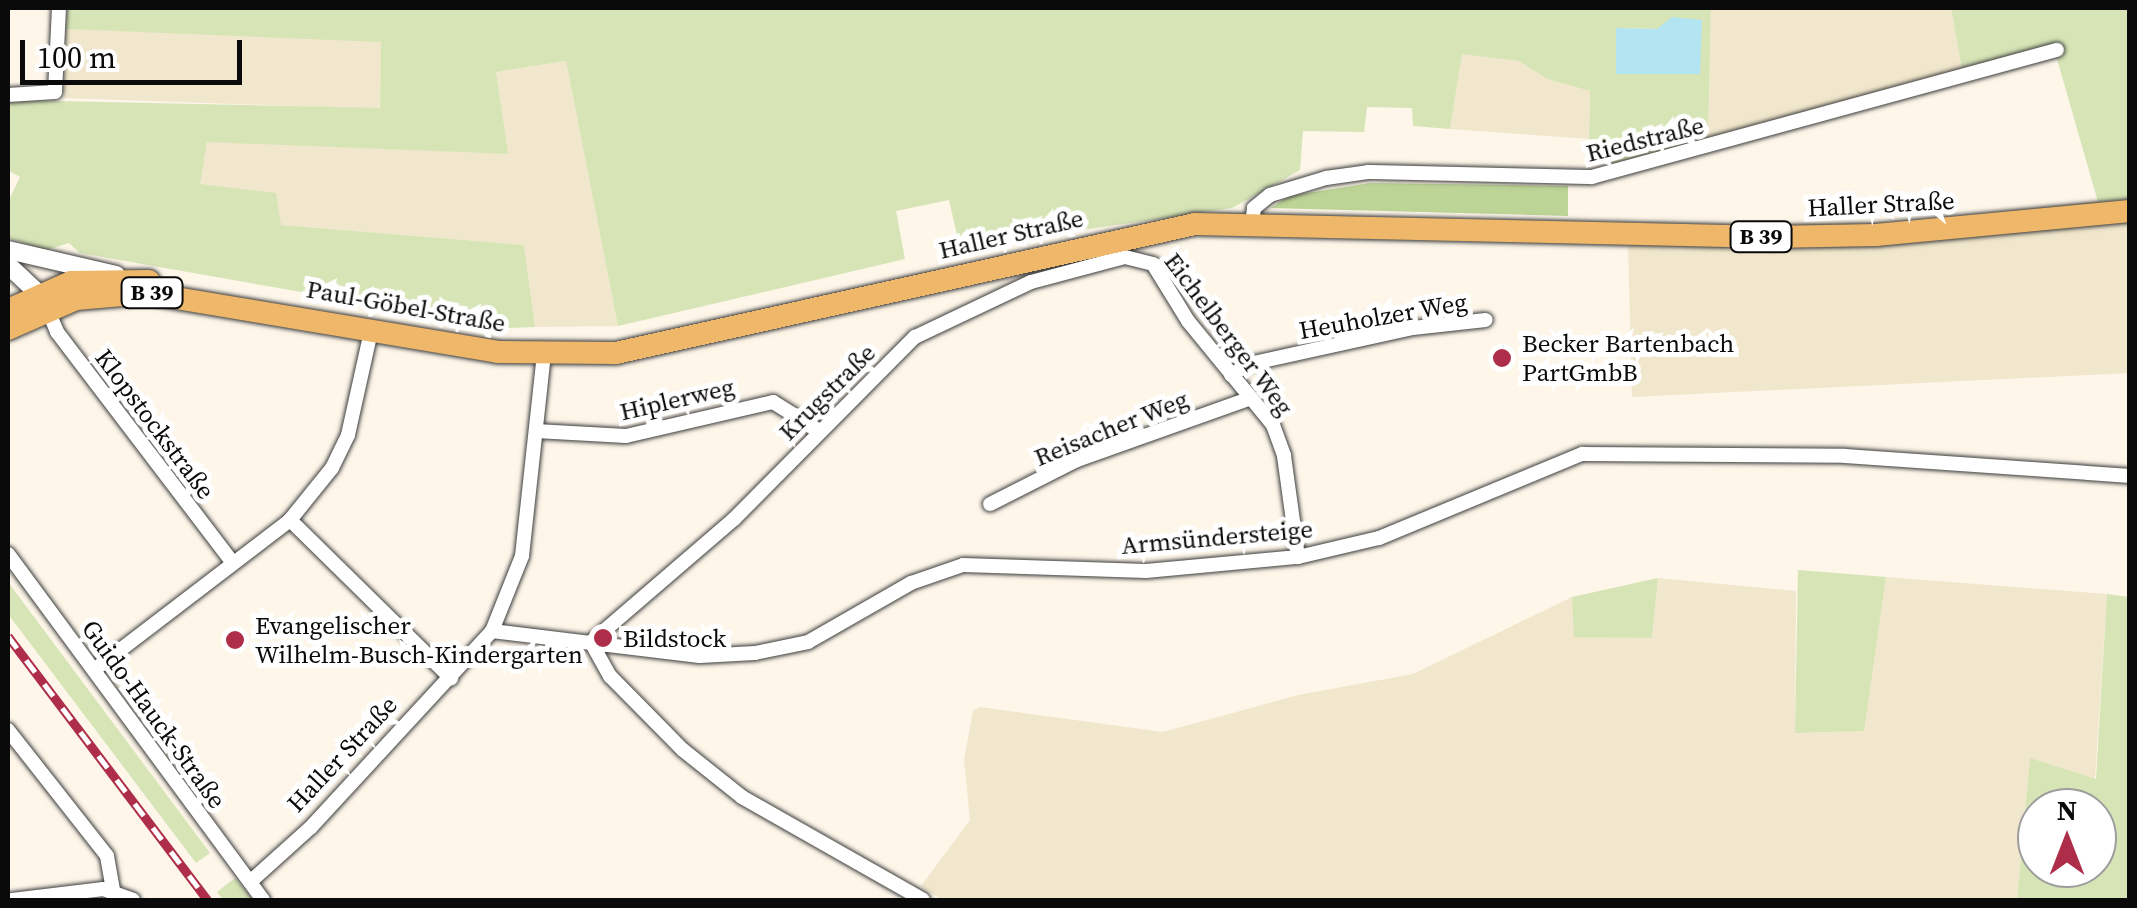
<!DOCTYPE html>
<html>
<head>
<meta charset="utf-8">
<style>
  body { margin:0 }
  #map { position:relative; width:2137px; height:908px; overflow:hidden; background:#fdf6e9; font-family:"Source Serif 4",serif }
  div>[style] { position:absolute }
  .farmland>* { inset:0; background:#f1e7cc; transform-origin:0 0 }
  .green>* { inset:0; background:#d6e4b6 }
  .forest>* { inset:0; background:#bdd497 }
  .water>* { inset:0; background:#b2e4f1 }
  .roads { filter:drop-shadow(0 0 2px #3d3d3d) drop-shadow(0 0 2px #3d3d3d) }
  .minor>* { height:14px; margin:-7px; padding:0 7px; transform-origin:7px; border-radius:7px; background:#fff }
  .tertiary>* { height:18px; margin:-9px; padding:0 9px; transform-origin:9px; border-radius:9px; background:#fff }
  .primary>* { height:22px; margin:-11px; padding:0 11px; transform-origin:11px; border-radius:11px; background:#eeb769 }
  .rail>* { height:9px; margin-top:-4.5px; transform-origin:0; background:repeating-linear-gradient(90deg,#fff 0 15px,#ae2e4a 0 30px); box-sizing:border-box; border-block:2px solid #ae2e4a }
  .dots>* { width:28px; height:28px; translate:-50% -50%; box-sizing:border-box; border:5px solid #fff; border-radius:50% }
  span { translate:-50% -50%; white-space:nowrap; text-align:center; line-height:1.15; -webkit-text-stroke:10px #fff; paint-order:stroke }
  .shield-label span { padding:2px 8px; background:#fff; border:2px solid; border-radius:8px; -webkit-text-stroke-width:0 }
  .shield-label { font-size:22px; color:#0a0a0a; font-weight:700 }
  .street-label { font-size:25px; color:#0a0a0a }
  .poi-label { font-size:25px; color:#0a0a0a }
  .left { translate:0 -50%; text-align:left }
  .frame { position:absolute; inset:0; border:10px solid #0a0a0a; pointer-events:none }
  .north { position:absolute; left:2017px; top:788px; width:100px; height:100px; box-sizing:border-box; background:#fff; border:2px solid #9d9d9d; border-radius:50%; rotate:0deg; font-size:28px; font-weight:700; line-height:40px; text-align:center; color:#0a0a0a }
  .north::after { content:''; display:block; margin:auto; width:35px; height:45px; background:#ae2e4a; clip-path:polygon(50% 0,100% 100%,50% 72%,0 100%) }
  .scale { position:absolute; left:20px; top:40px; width:222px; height:45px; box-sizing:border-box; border:5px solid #0a0a0a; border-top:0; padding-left:12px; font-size:30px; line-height:35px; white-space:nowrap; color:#0a0a0a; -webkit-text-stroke:8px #fff; paint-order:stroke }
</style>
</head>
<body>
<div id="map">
  <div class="farmland">
    <div style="clip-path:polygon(1711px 8px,1951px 8px,1962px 70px,1708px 138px)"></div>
    <div style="left:66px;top:29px;width:316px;height:69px;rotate:2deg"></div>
    <div style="clip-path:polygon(1462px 53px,1519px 61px,1547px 79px,1590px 91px,1589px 139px,1450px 129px)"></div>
    <div style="clip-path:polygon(566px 61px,618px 326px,535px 327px,524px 245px,280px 225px,199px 184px,207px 141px,507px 154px,496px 72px)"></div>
    <div style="clip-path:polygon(2129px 198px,2129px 373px,1632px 397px,1628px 246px,1739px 224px,1904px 222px)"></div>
    <div style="clip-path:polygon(1886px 577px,2107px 594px,2095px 779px,2030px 759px,2017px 900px,942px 900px,921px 886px,970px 820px,964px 760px,973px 711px,980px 707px,1163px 732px,1298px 695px,1413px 674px,1572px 597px,1575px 636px,1652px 638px,1658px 578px,1796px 591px,1795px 733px,1863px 731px)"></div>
  </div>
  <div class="green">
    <div style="clip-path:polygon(evenodd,67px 8px,1711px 8px,1708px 138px,1606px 170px,1606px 141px,1589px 139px,1590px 91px,1547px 79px,1519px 61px,1462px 54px,1450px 129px,1413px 126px,1412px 108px,1367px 107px,1364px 132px,1303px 131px,1300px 170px,1232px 208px,960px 248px,949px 200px,896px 211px,905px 259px,618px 326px,566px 61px,496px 72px,508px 154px,207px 142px,200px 184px,276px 193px,281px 225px,524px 245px,535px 327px,506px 328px,80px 253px,69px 243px,47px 250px,8px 238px,8px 202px,20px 177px,8px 170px,8px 100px,380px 108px,381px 42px,66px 29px,67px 8px,1616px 28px,1657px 29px,1617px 73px,1616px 28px)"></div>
    <div style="clip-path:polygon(1951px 8px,2129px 8px,2129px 198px,2098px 202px,2053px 45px,1962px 70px)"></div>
    <div style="clip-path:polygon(1798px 570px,1886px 577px,1864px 731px,1795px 733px)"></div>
    <div style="clip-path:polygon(1658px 578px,1652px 638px,1574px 637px,1572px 597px)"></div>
    <div style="clip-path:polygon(8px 582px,210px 853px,196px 863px,8px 614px)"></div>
    <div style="clip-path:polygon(evenodd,2107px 594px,2129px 597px,2129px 900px,2017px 900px,2030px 758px,2096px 779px,2107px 594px,2037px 808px,2097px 808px,2097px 868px,2037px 868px,2037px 808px)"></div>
    <div style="clip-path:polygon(235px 878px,253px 900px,223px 900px,217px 892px)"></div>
  </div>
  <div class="forest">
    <div style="clip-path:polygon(1370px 183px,1568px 186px,1568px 216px,1271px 208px,1289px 196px)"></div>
  </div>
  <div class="water">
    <div style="clip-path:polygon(1672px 17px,1702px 20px,1700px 74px,1616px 74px,1616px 28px,1657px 29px)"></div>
  </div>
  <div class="roads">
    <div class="minor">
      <div style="left:8px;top:95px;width:47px;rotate:-3.7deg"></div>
      <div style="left:55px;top:92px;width:84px;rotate:-87.3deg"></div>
      <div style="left:1252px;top:223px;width:15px;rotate:-82deg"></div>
      <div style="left:1254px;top:208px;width:21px;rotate:-39deg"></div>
      <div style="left:1270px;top:195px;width:59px;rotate:-16.9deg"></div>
      <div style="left:1326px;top:178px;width:42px;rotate:-8.1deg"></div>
      <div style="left:1368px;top:172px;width:224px;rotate:1.3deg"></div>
      <div style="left:1592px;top:177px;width:482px;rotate:-15.3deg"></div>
      <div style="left:47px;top:308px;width:26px;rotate:67deg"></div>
      <div style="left:57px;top:332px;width:290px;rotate:52.7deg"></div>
      <div style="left:1231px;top:375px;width:21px;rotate:-31deg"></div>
      <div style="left:1249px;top:364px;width:168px;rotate:-12.4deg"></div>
      <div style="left:1413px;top:328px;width:73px;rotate:-6.3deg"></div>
      <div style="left:536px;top:431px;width:90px;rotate:3.2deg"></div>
      <div style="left:626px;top:436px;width:151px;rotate:-13deg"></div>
      <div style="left:773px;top:402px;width:53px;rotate:31.9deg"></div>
      <div style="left:990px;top:504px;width:97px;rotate:-26.8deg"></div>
      <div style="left:1077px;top:460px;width:185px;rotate:-19.6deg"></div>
      <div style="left:290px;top:520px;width:226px;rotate:44.5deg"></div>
      <div style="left:8px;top:554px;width:430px;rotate:53.6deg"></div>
      <div style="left:492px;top:631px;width:209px;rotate:6.9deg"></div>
      <div style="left:700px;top:656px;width:55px;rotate:-3.1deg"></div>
      <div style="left:755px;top:653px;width:54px;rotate:-11.7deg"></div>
      <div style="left:808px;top:642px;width:119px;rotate:-29.8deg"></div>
      <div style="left:911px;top:583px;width:55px;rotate:-19.1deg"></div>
      <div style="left:963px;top:565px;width:183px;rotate:1.9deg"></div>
      <div style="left:1146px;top:571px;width:153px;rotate:-5.3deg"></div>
      <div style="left:1298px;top:557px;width:83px;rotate:-13.2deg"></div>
      <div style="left:1379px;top:538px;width:220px;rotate:-22.5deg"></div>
      <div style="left:1582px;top:454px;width:263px;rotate:0.4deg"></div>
      <div style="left:1845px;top:456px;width:286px;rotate:4deg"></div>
      <div style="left:591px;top:642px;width:189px;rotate:-40.7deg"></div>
      <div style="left:734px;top:519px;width:257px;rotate:-45.2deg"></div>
      <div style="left:915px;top:337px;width:128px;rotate:-25.4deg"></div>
      <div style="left:1031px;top:282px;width:97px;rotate:-14.9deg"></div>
      <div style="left:1125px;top:257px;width:29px;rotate:14deg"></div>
      <div style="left:1153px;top:264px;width:67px;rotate:58.4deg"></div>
      <div style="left:1188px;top:321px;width:134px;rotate:50.7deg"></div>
      <div style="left:1273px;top:425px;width:33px;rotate:70deg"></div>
      <div style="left:1284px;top:456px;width:102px;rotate:82.1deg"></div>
      <div style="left:591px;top:642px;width:39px;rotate:61deg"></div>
      <div style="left:610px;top:676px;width:104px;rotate:45.4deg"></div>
      <div style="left:683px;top:750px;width:75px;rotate:38.5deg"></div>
      <div style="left:742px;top:797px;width:208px;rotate:29.6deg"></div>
      <div style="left:94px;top:670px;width:247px;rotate:-37.4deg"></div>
      <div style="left:290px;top:520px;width:67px;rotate:-51.1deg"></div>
      <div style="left:332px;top:468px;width:37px;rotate:-64deg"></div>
      <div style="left:348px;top:435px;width:107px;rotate:-77.5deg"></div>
      <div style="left:8px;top:730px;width:160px;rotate:51.8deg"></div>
      <div style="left:107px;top:856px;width:35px;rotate:80deg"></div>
      <div style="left:250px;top:882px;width:82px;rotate:-42deg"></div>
      <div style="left:311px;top:827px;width:267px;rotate:-47.3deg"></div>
      <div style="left:492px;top:631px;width:81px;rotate:-68.2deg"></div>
      <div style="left:522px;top:556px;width:203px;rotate:-83.8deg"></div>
      <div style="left:12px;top:900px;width:92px;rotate:-6.9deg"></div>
      <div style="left:103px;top:889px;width:32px;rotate:20deg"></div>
    </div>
    <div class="tertiary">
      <div style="left:8px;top:250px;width:111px;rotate:13deg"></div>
      <div style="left:8px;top:265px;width:42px;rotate:43.1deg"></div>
    </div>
    <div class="primary">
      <div style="left:8px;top:310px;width:69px;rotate:-24deg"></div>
      <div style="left:71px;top:282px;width:78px;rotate:-0.7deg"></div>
      <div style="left:8px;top:329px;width:74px;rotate:-23.8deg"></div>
      <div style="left:76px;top:299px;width:70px;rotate:-4.9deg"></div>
      <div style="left:146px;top:293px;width:357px;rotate:9.5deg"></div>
      <div style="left:498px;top:352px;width:118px;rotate:0.5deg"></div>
      <div style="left:616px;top:353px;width:593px;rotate:-12.56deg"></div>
      <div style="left:1195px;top:224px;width:577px;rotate:1.29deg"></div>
      <div style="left:1772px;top:237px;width:104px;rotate:-1.1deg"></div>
      <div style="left:1876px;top:235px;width:255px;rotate:-5.4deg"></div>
    </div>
  </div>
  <div class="rail">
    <div style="left:8px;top:636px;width:331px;rotate:52.9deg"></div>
  </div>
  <div class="dots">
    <div style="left:1502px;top:358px;background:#ae2e4a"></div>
    <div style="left:603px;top:638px;background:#ae2e4a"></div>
    <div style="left:235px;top:640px;background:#ae2e4a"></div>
  </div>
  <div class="shield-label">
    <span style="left:1761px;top:237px">B 39</span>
    <span style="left:152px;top:293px">B 39</span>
  </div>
  <div class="street-label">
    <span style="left:1645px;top:139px;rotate:-14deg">Riedstraße</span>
    <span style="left:1881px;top:204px;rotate:-3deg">Haller Straße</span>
    <span style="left:1011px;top:234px;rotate:-13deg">Haller Straße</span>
    <span style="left:406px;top:306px;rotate:10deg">Paul-Göbel-Straße</span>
    <span style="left:1383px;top:316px;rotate:-10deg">Heuholzer Weg</span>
    <span style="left:1229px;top:334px;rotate:53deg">Eichelberger Weg</span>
    <span style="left:827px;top:392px;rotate:-45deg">Krugstraße</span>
    <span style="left:677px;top:399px;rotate:-13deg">Hiplerweg</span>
    <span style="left:155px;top:424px;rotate:53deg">Klopstockstraße</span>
    <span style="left:1111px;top:428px;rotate:-22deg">Reisacher Weg</span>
    <span style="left:1217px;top:537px;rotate:-5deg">Armsündersteige</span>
    <span style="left:154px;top:714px;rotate:54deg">Guido-Hauck-Straße</span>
    <span style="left:342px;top:754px;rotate:-47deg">Haller Straße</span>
  </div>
  <div class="poi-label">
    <span class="left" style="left:1522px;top:358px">Becker Bartenbach<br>PartGmbB</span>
    <span class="left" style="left:255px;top:640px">Evangelischer<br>Wilhelm-Busch-Kindergarten</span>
    <span class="left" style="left:623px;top:638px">Bildstock</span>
  </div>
  <div class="frame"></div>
  <div class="north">N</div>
  <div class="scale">100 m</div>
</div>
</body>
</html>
